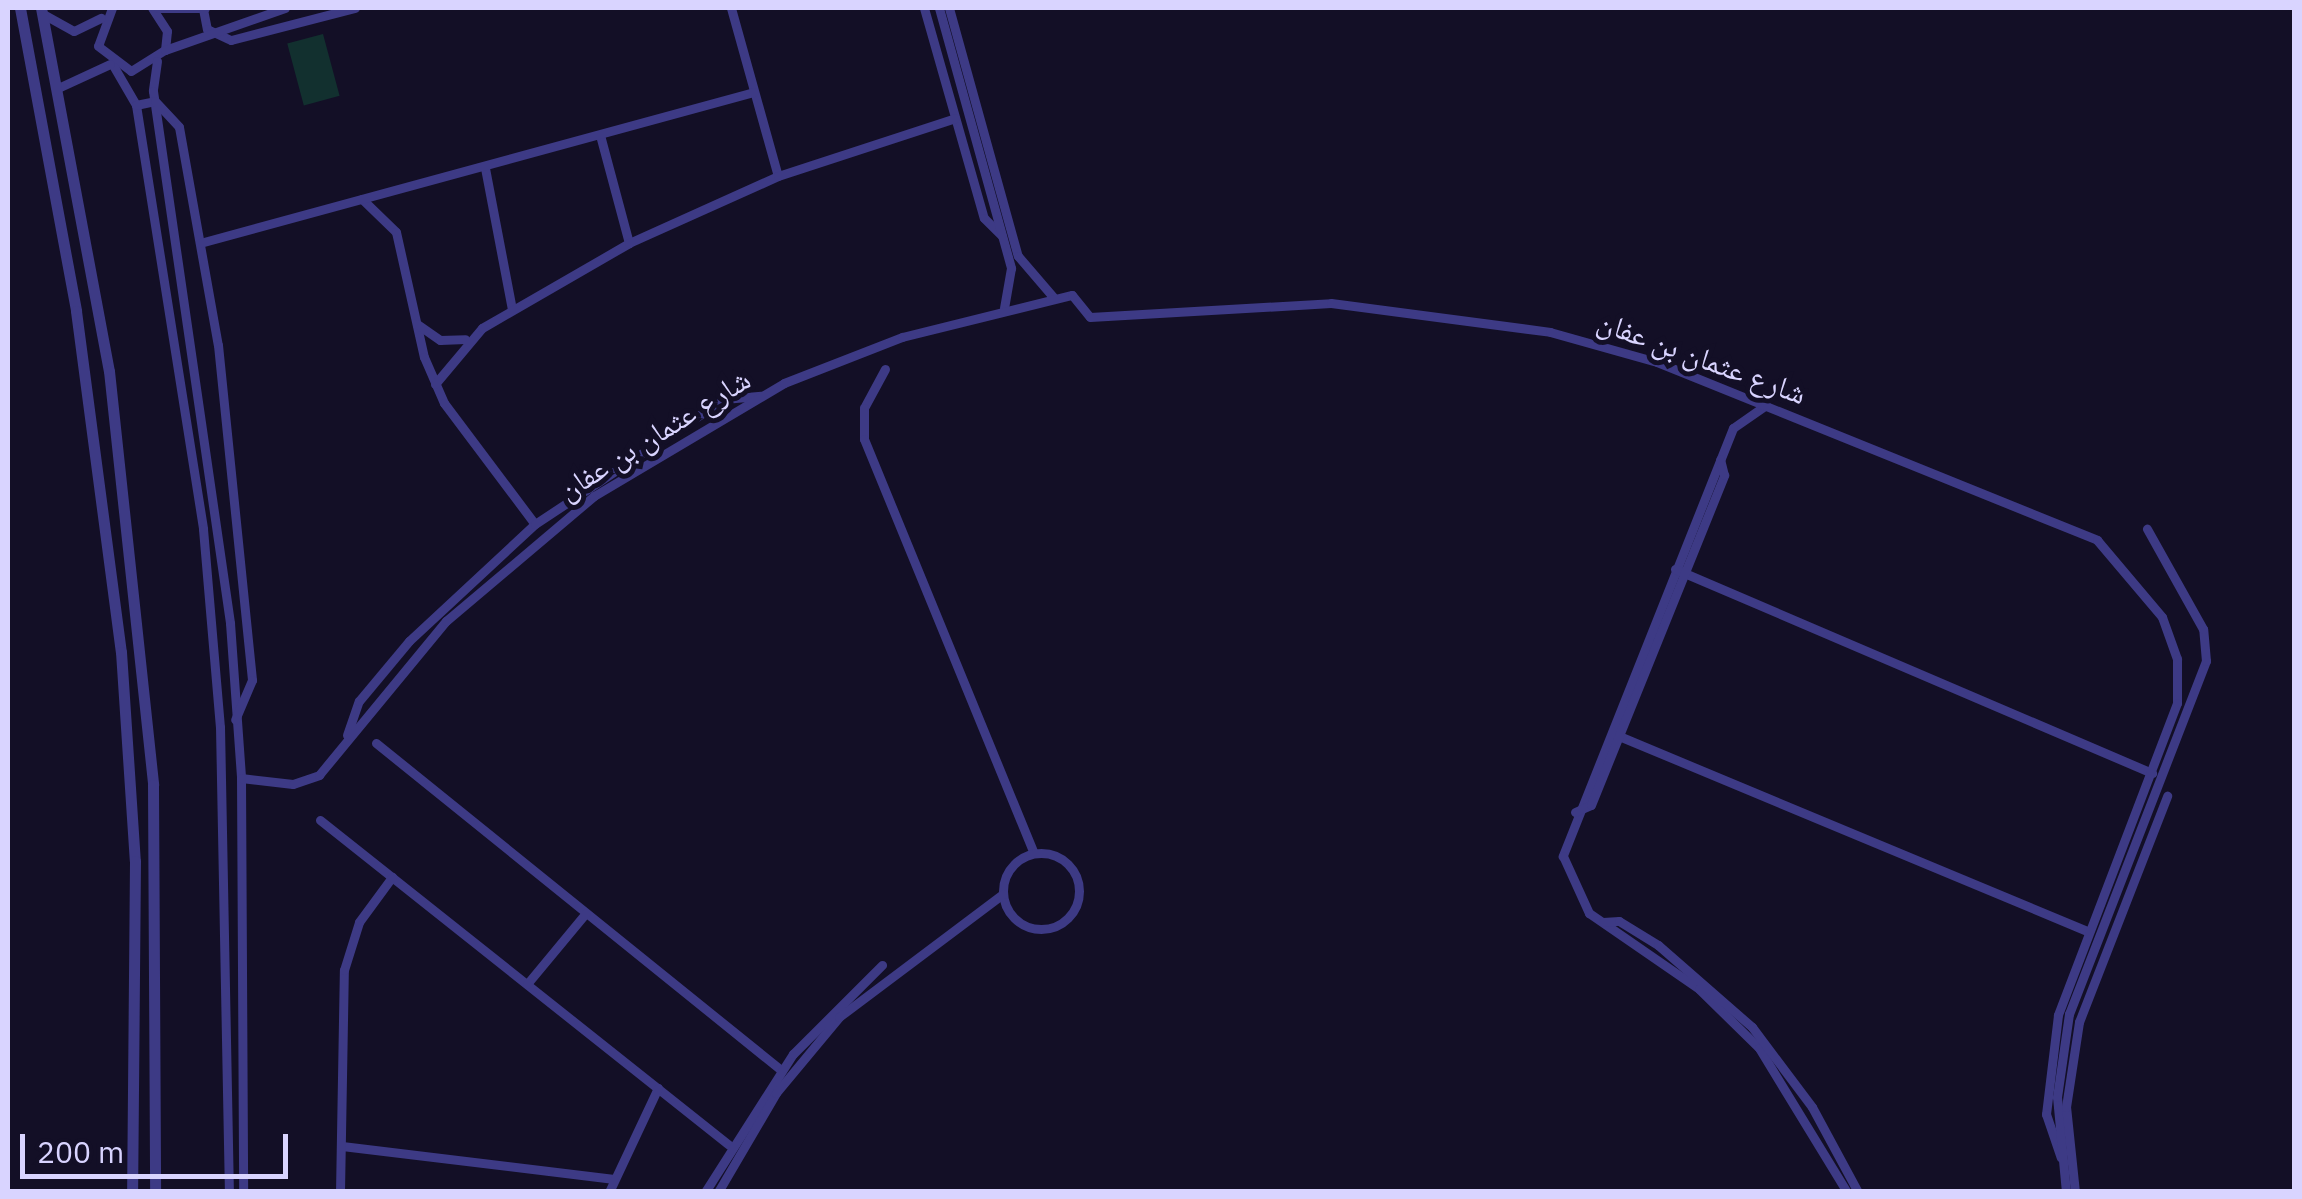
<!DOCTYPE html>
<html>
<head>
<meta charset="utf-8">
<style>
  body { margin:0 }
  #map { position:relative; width:2302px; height:1199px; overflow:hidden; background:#130f26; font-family:"IBM Plex Sans","Noto Naskh Arabic",sans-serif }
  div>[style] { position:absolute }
  .green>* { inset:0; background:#12302f; transform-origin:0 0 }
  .minor>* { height:9px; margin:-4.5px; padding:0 4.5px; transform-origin:4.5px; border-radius:4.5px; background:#3d3a85 }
  .minor>.ring { margin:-4.5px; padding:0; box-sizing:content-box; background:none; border:9px solid #3d3a85; border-radius:50% }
  .tertiary>* { height:11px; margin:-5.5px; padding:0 5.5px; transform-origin:5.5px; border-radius:5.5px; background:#3d3a85 }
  span { translate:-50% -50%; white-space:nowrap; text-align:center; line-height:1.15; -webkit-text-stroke:10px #130f26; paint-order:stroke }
  .street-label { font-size:30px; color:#d9d4ff }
  .frame { position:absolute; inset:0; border:10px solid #d9d4ff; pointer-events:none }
  .scale { position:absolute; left:20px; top:1134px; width:268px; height:45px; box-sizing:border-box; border:5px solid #d9d4ff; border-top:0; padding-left:12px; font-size:30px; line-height:35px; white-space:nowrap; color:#d9d4ff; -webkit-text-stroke:8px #130f26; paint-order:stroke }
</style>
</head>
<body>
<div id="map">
  <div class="green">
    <div style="left:323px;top:34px;width:64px;height:37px;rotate:75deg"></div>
  </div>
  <div class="minor">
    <div style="left:112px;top:8px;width:40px;rotate:110.2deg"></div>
    <div style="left:98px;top:46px;width:41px;rotate:37.1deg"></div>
    <div style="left:131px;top:71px;width:40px;rotate:-32deg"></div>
    <div style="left:165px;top:50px;width:19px;rotate:-84deg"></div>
    <div style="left:167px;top:31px;width:27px;rotate:-123deg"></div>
    <div style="left:158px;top:8px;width:47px"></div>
    <div style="left:731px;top:8px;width:174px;rotate:74.4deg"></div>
    <div style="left:924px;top:8px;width:218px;rotate:74.1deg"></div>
    <div style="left:984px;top:218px;width:25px;rotate:45deg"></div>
    <div style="left:939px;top:8px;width:270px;rotate:74.5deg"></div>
    <div style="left:1011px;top:268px;width:41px;rotate:99.9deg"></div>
    <div style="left:949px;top:8px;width:257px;rotate:74.5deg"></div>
    <div style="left:1018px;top:256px;width:55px;rotate:49.4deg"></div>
    <div style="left:203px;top:9px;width:20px;rotate:79deg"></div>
    <div style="left:207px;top:29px;width:26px;rotate:25deg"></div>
    <div style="left:231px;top:40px;width:128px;rotate:-14.5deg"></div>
    <div style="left:43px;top:14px;width:35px;rotate:29deg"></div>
    <div style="left:74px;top:31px;width:30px;rotate:-26deg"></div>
    <div style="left:165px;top:50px;width:127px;rotate:-19.3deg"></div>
    <div style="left:157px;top:61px;width:30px;rotate:98deg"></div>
    <div style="left:153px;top:91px;width:538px;rotate:81.76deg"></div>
    <div style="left:230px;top:623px;width:155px;rotate:85.9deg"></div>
    <div style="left:241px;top:778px;width:414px;rotate:89.7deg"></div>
    <div style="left:114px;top:67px;width:44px;rotate:59.9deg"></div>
    <div style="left:136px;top:105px;width:429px;rotate:81deg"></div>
    <div style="left:203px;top:529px;width:199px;rotate:85.1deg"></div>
    <div style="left:220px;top:727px;width:465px;rotate:88.9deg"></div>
    <div style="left:58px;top:88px;width:57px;rotate:-24.8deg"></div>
    <div style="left:136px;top:105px;width:19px;rotate:-12deg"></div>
    <div style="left:155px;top:101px;width:35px;rotate:47deg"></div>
    <div style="left:179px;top:127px;width:221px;rotate:79.9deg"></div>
    <div style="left:218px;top:345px;width:337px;rotate:84.2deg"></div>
    <div style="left:252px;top:680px;width:43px;rotate:113deg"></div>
    <div style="left:600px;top:135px;width:112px;rotate:75deg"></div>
    <div style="left:485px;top:168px;width:144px;rotate:79.2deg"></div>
    <div style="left:362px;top:199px;width:47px;rotate:44.1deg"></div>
    <div style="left:396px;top:232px;width:128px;rotate:77.4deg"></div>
    <div style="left:424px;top:357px;width:50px;rotate:66.5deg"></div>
    <div style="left:444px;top:403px;width:151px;rotate:53.1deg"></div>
    <div style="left:200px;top:243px;width:574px;rotate:-15.25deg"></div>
    <div style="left:417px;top:324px;width:28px;rotate:35deg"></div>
    <div style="left:440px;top:340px;width:25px;rotate:-2deg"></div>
    <div style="left:885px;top:369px;width:44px;rotate:118.3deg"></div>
    <div style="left:864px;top:408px;width:31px;rotate:90deg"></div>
    <div style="left:864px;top:439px;width:445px;rotate:67.7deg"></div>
    <div style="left:435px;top:384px;width:73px;rotate:-50deg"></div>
    <div style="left:482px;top:328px;width:170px;rotate:-30deg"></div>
    <div style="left:629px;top:243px;width:163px;rotate:-24.2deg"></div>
    <div style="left:778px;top:176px;width:186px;rotate:-18.1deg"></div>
    <div style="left:1766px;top:405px;width:40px;rotate:145.1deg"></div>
    <div style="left:1733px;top:428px;width:461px;rotate:111.7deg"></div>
    <div style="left:1563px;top:856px;width:63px;rotate:65.5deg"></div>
    <div style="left:1589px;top:913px;width:134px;rotate:34.6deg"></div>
    <div style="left:1699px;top:989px;width:84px;rotate:44.5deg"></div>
    <div style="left:1759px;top:1048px;width:169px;rotate:58.6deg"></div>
    <div style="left:1675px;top:569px;width:519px;rotate:23.16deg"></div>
    <div style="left:347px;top:735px;width:36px;rotate:-71deg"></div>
    <div style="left:359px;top:701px;width:78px;rotate:-50.2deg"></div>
    <div style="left:409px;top:641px;width:172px;rotate:-42.9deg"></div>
    <div style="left:535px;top:524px;width:227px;rotate:-33.5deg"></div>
    <div style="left:724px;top:399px;width:37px;rotate:-5deg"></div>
    <div style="left:1619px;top:736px;width:507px;rotate:22.62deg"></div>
    <div style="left:376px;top:743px;width:521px;rotate:38.92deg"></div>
    <div style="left:241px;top:778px;width:52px;rotate:6.6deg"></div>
    <div style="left:293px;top:784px;width:28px;rotate:-19deg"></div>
    <div style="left:319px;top:775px;width:200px;rotate:-50.5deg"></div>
    <div style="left:446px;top:621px;width:194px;rotate:-40.2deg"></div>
    <div style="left:594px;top:496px;width:221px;rotate:-30.7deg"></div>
    <div style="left:784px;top:383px;width:127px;rotate:-21.3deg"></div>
    <div style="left:902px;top:337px;width:175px;rotate:-13.9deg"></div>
    <div style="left:1072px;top:295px;width:28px;rotate:51deg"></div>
    <div style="left:1090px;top:317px;width:241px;rotate:-3.3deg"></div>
    <div style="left:1331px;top:303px;width:221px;rotate:7.5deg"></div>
    <div style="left:1550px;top:332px;width:111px;rotate:15.7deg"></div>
    <div style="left:1657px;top:362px;width:475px;rotate:22deg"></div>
    <div style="left:2097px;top:540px;width:101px;rotate:49.8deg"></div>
    <div style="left:2162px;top:617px;width:45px;rotate:70.3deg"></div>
    <div style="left:2177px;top:659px;width:44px;rotate:90deg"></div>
    <div style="left:2177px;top:703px;width:334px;rotate:110.9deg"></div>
    <div style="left:2058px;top:1015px;width:100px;rotate:96.9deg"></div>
    <div style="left:2046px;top:1114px;width:46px;rotate:71.2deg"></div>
    <div style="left:1575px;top:812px;width:17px;rotate:-24deg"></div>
    <div style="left:1591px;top:805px;width:356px;rotate:-68deg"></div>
    <div style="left:1724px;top:475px;width:16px;rotate:-104deg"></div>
    <div style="left:320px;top:820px;width:522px;rotate:38.47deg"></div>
    <div class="ring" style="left:1003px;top:853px;width:67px;height:67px"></div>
    <div style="left:1603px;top:922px;width:16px;rotate:-4deg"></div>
    <div style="left:1619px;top:921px;width:46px;rotate:31.6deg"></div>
    <div style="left:1658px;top:945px;width:125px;rotate:41.1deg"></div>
    <div style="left:1752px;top:1027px;width:100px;rotate:53.1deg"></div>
    <div style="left:1812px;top:1107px;width:97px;rotate:61.6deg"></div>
    <div style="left:527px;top:984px;width:92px;rotate:-50.3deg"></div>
    <div style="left:342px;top:1146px;width:274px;rotate:6.9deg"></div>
    <div style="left:340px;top:1192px;width:222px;rotate:-89deg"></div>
    <div style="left:344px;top:970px;width:50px;rotate:-72.6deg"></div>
    <div style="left:359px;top:922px;width:56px;rotate:-53.7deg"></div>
    <div style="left:609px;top:1192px;width:115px;rotate:-64.8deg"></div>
    <div style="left:705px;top:1192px;width:164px;rotate:-57.5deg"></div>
    <div style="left:793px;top:1054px;width:126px;rotate:-45deg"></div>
    <div style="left:718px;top:1192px;width:115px;rotate:-59.6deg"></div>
    <div style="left:776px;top:1093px;width:99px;rotate:-50.3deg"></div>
    <div style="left:839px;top:1017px;width:205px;rotate:-36.9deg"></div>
    <div style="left:2066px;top:1192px;width:95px;rotate:-95.4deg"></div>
    <div style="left:2057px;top:1097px;width:84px;rotate:-81.8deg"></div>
    <div style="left:2069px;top:1014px;width:379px;rotate:-68.8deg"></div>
    <div style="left:2206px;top:661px;width:32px;rotate:-95deg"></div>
    <div style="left:2203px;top:629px;width:115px;rotate:-119.2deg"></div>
    <div style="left:2075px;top:1192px;width:85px;rotate:-96deg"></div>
    <div style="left:2066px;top:1107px;width:86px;rotate:-81.3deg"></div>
    <div style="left:2079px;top:1022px;width:243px;rotate:-68.7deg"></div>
  </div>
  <div class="tertiary">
    <div style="left:20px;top:8px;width:308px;rotate:79.5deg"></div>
    <div style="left:76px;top:311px;width:344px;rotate:82.5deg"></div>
    <div style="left:121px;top:652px;width:209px;rotate:86.2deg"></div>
    <div style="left:135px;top:861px;width:331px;rotate:90.5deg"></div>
    <div style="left:41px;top:8px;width:369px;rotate:79.4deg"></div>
    <div style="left:109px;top:371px;width:416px;rotate:83.9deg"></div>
    <div style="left:153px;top:785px;width:407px;rotate:89.7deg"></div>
  </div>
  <div class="street-label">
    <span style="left:1702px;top:357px;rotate:20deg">شارع عثمان بن عفان</span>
    <span style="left:654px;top:434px;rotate:-32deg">شارع عثمان بن عفان</span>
  </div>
  <div class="frame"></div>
  <div class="scale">200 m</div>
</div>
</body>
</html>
